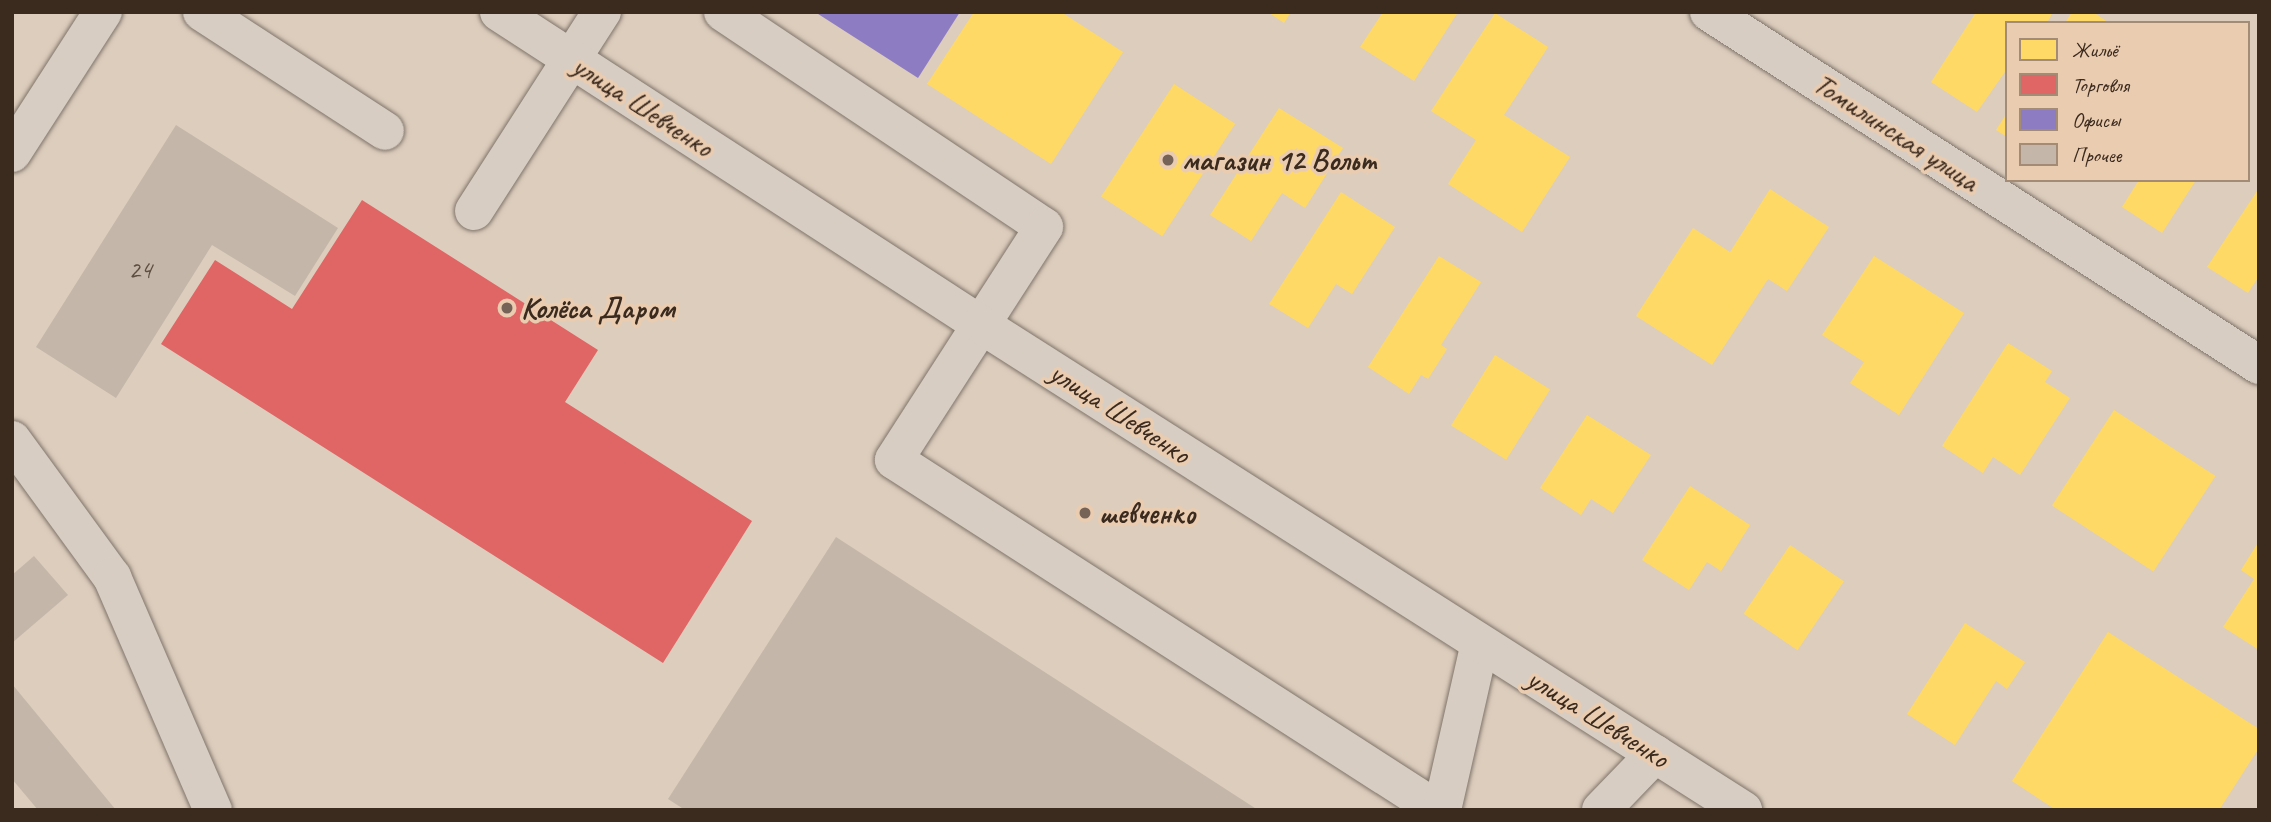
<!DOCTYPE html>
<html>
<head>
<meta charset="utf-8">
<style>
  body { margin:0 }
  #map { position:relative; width:2271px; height:822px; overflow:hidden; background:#ddcdbd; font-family:Caveat,sans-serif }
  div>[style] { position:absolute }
  .homes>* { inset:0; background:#ffd966; transform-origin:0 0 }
  .shops>* { inset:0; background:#e06666 }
  .offices>* { inset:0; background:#8e7cc3 }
  .building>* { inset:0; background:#c4b7a9 }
  .roads { filter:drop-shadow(0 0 2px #7f746a) drop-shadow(0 0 2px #7f746a) }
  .minor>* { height:38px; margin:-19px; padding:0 19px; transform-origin:19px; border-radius:19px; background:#d8cdc2 }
  .major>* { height:38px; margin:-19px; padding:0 19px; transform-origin:19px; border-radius:19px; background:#d8cdc2 }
  .dots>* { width:19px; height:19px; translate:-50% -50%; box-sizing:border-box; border:4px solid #eaccb0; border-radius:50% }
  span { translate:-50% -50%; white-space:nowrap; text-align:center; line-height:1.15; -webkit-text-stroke:7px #eaccb0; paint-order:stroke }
  .number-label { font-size:26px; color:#5d4d41 }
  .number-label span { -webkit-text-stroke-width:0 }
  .street-label { font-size:30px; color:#3b2a1e }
  .poi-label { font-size:30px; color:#3b2a1e; font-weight:700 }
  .left { translate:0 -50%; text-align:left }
  .frame { position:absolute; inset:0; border:14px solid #3b2a1e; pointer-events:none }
  .legend { position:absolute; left:2005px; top:21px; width:245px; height:161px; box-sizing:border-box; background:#eaccb0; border:2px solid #a48b76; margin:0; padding:9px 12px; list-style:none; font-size:21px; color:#3b2a1e }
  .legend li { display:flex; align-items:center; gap:14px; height:35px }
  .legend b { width:35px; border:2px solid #a48b76 }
</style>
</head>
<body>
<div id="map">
  <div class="homes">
    <div style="clip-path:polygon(974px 12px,1061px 12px,1123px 52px,1051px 164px,927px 84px)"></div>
    <div style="clip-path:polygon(1268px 12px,1291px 12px,1284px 23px)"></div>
    <div style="clip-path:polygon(1383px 12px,1458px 12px,1414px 81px,1360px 47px)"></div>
    <div style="clip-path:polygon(1976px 12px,2053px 12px,2047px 23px,2007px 23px,2007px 69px,1977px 112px,1931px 82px)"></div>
    <div style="clip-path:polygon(2072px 12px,2093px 12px,2109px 23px,2065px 23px)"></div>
    <div style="clip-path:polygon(1495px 13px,1548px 47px,1504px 115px,1570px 157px,1522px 232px,1448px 184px,1476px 140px,1431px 111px)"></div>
    <div style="left:1174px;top:84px;width:73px;height:134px;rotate:33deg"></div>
    <div style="clip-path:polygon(1279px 108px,1343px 148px,1305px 208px,1282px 193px,1251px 241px,1210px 215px)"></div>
    <div style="clip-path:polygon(2007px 113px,2007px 137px,1996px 130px)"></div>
    <div style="clip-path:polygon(2139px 180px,2196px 180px,2162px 233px,2122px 207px)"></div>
    <div style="clip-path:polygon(2259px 188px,2259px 276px,2248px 293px,2207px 267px)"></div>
    <div style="clip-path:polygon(1770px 189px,1829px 227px,1787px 291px,1768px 279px,1712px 365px,1636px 316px,1693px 228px,1730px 252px)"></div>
    <div style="clip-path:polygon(1341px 192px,1395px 227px,1352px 294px,1336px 284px,1308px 328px,1269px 304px)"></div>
    <div style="clip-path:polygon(1439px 256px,1481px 282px,1441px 345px,1447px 349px,1428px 379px,1421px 375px,1409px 394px,1368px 367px)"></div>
    <div style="clip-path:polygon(1874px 256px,1964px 313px,1899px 415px,1850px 383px,1864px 362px,1822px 335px)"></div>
    <div style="clip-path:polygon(2008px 343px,2052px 371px,2045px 382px,2070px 398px,2020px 475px,1993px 457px,1983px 473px,1942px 446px)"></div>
    <div style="left:1495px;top:355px;width:65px;height:83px;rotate:32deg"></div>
    <div style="left:2114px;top:410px;width:121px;height:114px;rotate:33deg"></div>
    <div style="clip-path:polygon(1587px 415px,1651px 455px,1613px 513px,1591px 499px,1581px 515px,1540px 488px)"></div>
    <div style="clip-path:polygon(1690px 486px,1750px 525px,1721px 571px,1707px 562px,1689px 590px,1642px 560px)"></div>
    <div style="clip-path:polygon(2259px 541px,2259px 650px,2223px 627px,2254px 579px,2241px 570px)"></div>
    <div style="left:1790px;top:545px;width:65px;height:83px;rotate:34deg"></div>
    <div style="clip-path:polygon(1965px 623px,2025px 662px,2007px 689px,1996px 681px,1955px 745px,1907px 714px)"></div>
    <div style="clip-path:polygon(2108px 632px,2259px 729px,2259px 748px,2219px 810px,2056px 810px,2012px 781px)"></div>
  </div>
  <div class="shops">
    <div style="clip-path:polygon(362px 200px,598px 350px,565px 402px,752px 521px,663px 663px,161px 344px,215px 260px,292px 309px)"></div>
  </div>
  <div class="offices">
    <div style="clip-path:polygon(815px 12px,960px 12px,918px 78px)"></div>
  </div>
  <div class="building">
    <div style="clip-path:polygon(176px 125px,338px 228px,295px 296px,212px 245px,116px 398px,36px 347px)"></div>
    <div style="clip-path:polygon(836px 537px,1258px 810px,685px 810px,668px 799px)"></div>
    <div style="clip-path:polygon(34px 556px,68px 595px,12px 643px,12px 575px)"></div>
    <div style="clip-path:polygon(12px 684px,116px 810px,38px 810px,12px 779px)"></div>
  </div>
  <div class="roads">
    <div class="minor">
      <div style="left:202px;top:12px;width:218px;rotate:33deg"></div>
      <div style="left:723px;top:12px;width:386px;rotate:33.8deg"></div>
      <div style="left:1044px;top:227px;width:277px;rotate:122.8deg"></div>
      <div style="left:894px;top:460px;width:647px;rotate:32.76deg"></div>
      <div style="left:1709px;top:12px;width:654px;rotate:32.69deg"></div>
      <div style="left:12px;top:153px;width:168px;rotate:-57.2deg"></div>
      <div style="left:474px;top:211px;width:237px;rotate:-57.3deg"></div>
      <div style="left:12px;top:440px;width:170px;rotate:53.9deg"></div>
      <div style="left:112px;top:577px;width:254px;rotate:66.6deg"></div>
      <div style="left:1442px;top:810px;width:171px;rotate:-77.2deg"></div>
      <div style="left:1601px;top:810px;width:78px;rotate:-46deg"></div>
    </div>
    <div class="major">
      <div style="left:499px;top:12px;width:573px;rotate:32.97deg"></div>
      <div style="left:980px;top:324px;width:905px;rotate:32.5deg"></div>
    </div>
  </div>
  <div class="dots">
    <div style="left:1168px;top:160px;background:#746356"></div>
    <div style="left:507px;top:308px;background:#746356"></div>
    <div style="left:1085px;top:513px;background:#746356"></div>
  </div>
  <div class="number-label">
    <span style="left:140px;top:270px">24</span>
  </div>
  <div class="street-label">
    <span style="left:643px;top:106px;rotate:33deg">улица Шевченко</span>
    <span style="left:1896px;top:132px;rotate:33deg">Томилинская улица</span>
    <span style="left:1120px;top:413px;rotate:33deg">улица Шевченко</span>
    <span style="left:1598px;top:718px;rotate:32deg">улица Шевченко</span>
  </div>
  <div class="poi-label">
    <span class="left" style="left:1182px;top:160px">магазин 12 Вольт</span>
    <span class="left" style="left:521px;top:308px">Колёса Даром</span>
    <span class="left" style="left:1099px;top:513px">шевченко</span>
  </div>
  <div class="frame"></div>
  <ul class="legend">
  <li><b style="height:19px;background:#ffd966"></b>Жильё</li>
  <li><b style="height:19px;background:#e06666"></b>Торговля</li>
  <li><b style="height:19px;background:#8e7cc3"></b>Офисы</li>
  <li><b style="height:19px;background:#c4b7a9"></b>Прочее</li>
  </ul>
</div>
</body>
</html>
